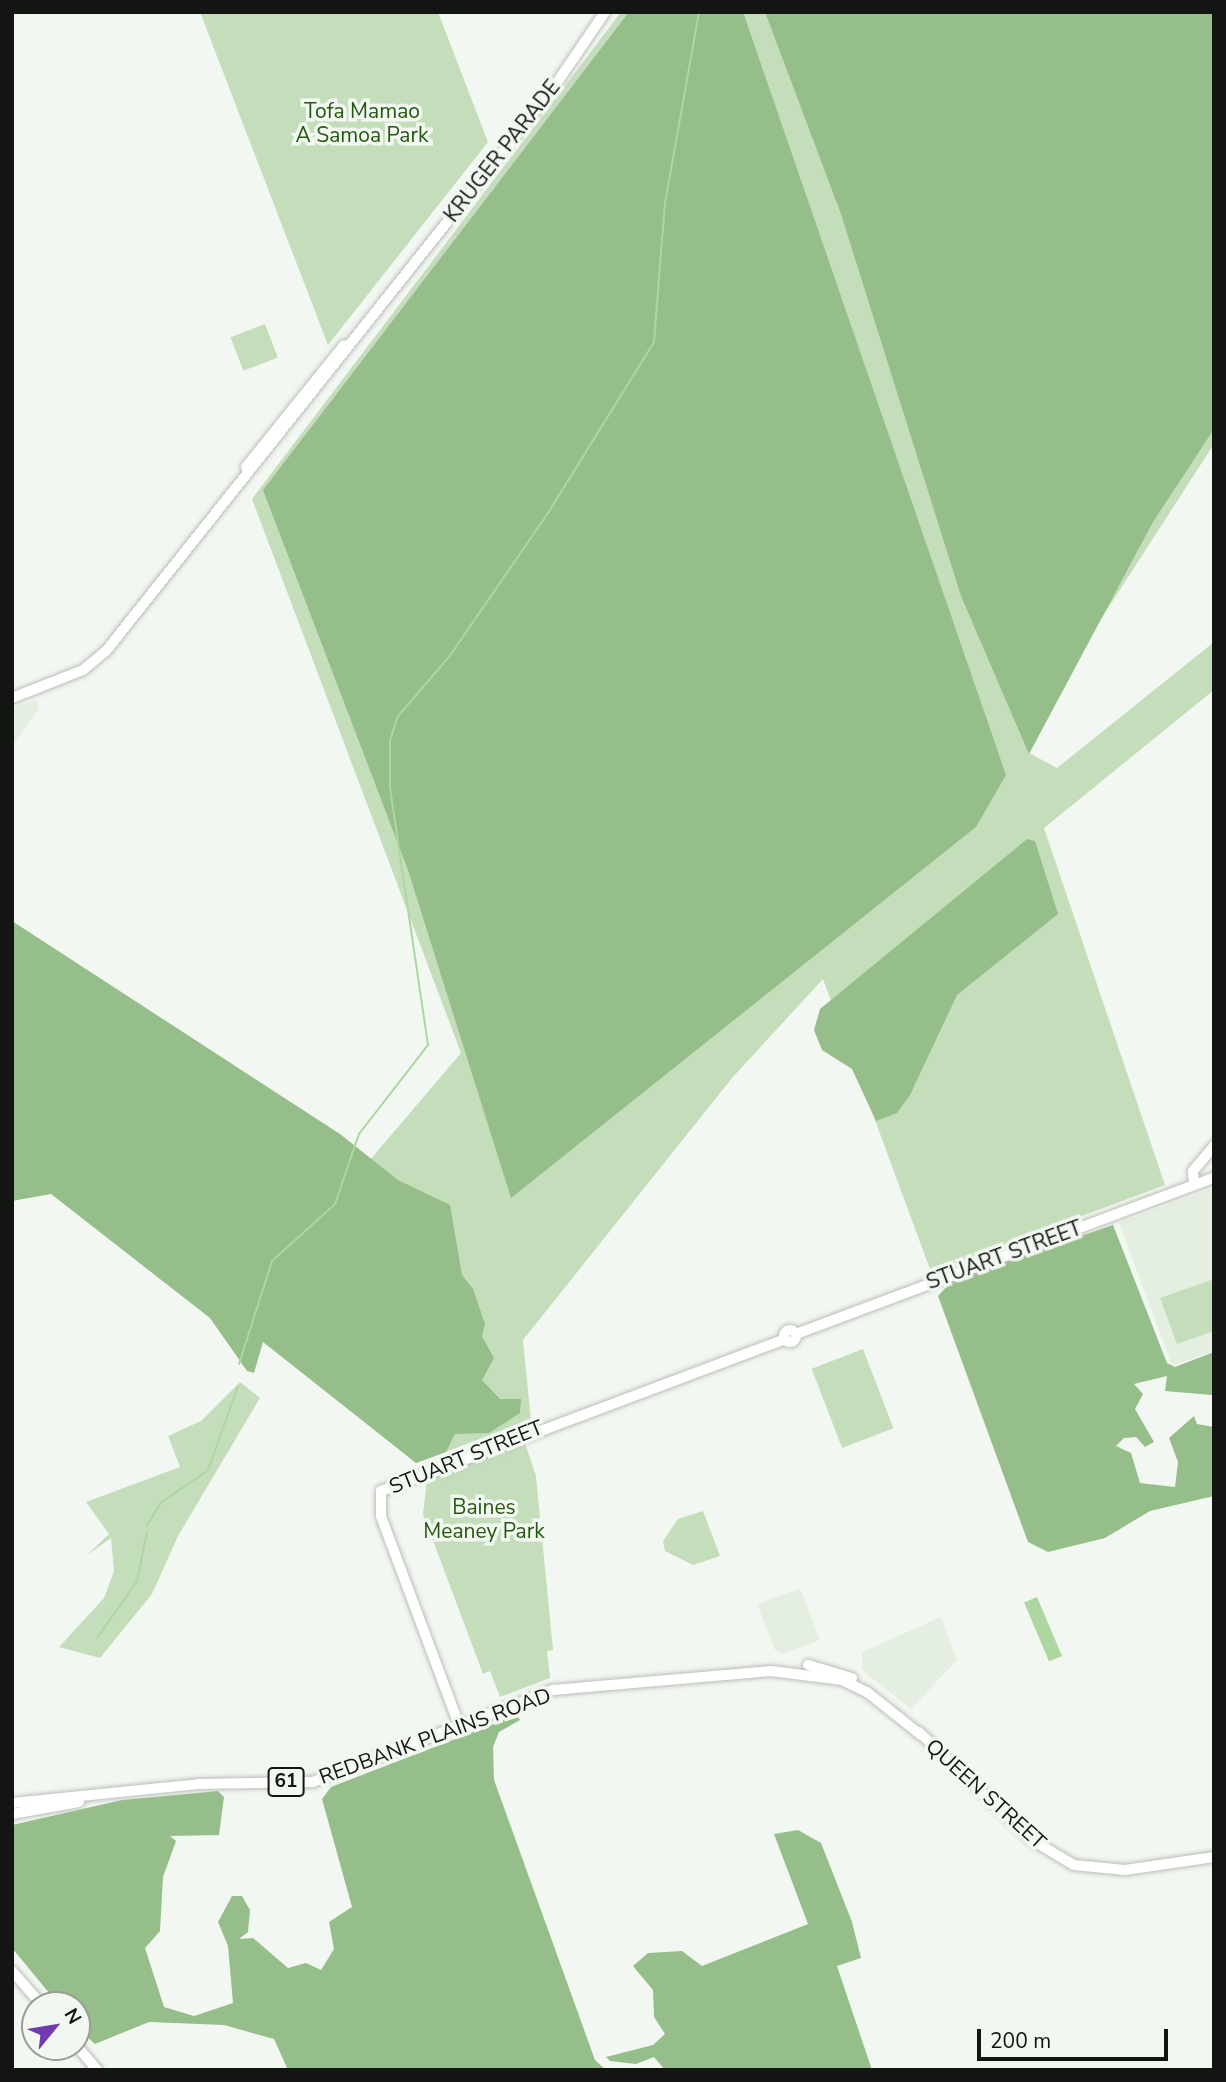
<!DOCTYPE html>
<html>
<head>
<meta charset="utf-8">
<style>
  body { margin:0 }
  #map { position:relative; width:1226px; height:2082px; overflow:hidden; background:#f2f8f1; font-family:"Nunito Sans",sans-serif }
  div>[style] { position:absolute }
  .built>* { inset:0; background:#e4efe1 }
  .green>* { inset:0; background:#c4debc; transform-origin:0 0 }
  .forest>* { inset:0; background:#96be8a }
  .water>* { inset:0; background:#add6a0; transform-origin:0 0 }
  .stream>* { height:2px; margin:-1px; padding:0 1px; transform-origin:1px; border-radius:1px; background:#add6a0 }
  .roads { filter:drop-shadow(0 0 2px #babfb8) drop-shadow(0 0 2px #babfb8) }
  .secondary>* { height:10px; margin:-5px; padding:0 5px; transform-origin:5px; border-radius:5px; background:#fff }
  .secondary>.ring { margin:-5px; padding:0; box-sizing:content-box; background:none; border:10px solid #fff; border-radius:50% }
  .primary>* { height:10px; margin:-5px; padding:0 5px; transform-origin:5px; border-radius:5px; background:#fff }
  span { translate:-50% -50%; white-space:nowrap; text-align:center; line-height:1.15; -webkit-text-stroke:7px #f2f8f1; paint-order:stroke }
  .shield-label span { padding:2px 5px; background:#f2f8f1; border:2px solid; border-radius:5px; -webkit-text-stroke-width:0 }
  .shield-label { font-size:19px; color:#131513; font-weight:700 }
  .park-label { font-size:21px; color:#24570e }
  .street-label { font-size:21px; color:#131513 }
  .frame { position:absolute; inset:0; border:14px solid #131513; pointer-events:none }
  .north { position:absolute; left:21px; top:1991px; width:70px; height:70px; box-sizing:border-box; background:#f2f8f1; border:2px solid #999d98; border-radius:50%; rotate:60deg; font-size:19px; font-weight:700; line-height:28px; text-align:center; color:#131513 }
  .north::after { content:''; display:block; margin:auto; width:24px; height:32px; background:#703ab1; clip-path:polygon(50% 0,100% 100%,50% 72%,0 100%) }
  .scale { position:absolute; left:977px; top:2029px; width:191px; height:32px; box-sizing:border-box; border:4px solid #131513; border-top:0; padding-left:9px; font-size:21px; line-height:24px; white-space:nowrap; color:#131513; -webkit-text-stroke:5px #f2f8f1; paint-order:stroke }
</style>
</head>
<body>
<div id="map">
  <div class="built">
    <div style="clip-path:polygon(36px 700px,39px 709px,12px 746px,12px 709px)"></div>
    <div style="clip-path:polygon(1214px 1188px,1214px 1351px,1172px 1366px,1119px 1223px)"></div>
    <div style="clip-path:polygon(800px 1588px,820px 1640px,783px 1654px,775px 1650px,757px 1604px)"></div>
    <div style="clip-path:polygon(941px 1617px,957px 1660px,911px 1709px,862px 1670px,862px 1652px)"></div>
  </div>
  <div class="green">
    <div style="clip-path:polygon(200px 12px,438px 12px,488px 142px,328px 345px)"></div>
    <div style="clip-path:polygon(621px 12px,1214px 12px,1214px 444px,1083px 647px,1029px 753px,1057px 768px,1214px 642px,1214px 690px,1044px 828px,1165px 1185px,931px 1272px,823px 979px,732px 1078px,523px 1340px,531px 1420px,416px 1463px,70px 1179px,12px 1201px,12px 931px,369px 1161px,461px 1053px,252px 499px)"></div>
    <div style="left:265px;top:324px;width:36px;height:37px;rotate:69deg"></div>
    <div style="clip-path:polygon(1214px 1279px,1214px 1331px,1177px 1344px,1160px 1298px)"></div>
    <div style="left:863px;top:1349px;width:85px;height:55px;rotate:69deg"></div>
    <div style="clip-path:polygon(240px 1382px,260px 1398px,178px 1536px,152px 1594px,100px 1658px,59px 1647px,104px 1598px,114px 1571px,111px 1538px,86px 1556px,109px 1534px,86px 1502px,180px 1467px,168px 1436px,201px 1421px)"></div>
    <div style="clip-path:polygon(525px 1443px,536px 1476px,553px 1650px,547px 1651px,550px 1678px,500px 1697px,490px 1671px,483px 1674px,423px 1514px,427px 1479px)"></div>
    <div style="clip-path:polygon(703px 1511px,720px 1556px,693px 1565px,665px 1551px,663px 1541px,678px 1519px)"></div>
  </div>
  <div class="forest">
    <div style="clip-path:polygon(629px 12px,743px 12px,1006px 775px,976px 827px,511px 1198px,408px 870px,263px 490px)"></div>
    <div style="clip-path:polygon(765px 12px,1214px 12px,1214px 429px,1153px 522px,1029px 754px,961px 596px,841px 214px)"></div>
    <div style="clip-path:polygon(1027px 839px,1035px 841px,1058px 914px,957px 995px,910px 1095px,897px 1113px,876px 1121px,852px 1069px,822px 1050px,814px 1030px,820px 1009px)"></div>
    <div style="clip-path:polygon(12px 921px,340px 1134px,398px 1180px,450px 1205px,462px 1275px,473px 1289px,485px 1324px,482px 1336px,494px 1358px,482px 1380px,500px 1399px,521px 1399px,520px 1413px,489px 1433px,455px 1434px,446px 1452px,416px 1463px,263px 1342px,254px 1373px,247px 1371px,210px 1318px,51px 1194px,12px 1201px)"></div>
    <div style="clip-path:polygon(1113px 1225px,1167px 1363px,1175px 1367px,1214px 1352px,1212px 1395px,1165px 1391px,1167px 1376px,1134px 1384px,1143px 1394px,1135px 1409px,1154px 1442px,1145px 1447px,1136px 1437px,1124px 1438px,1116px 1446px,1131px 1453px,1140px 1483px,1175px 1487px,1178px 1462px,1169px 1438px,1194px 1416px,1197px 1424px,1214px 1427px,1214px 1496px,1150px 1511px,1105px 1538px,1048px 1552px,1028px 1542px,938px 1296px,953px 1280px)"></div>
    <div style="clip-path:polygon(517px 1715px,520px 1720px,499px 1732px,493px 1747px,494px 1780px,595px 2060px,606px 2070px,288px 2070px,274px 2039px,224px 2025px,149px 2022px,95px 2044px,81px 2032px,77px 2005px,59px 2005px,12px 1948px,12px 1825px,122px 1800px,218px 1791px,224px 1797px,219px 1835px,170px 1836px,176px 1841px,163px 1877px,160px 1931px,145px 1948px,164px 2007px,194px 2016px,233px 2003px,228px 1946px,218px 1922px,232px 1896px,242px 1896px,250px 1910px,248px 1932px,239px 1939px,253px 1938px,288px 1968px,306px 1963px,321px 1970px,334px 1949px,329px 1922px,352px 1907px,322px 1799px,331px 1787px)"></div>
    <div style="clip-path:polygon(798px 1830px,821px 1843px,852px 1922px,861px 1958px,837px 1966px,872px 2070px,665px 2070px,654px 2057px,636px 2064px,610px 2061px,606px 2057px,653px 2045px,665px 2034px,654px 2017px,653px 1990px,633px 1966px,648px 1953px,682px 1951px,702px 1966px,808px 1924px,774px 1834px)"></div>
  </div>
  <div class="water">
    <div style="left:1037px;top:1597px;width:64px;height:14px;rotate:67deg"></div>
  </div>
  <div class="stream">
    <div style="left:239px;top:1364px;width:108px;rotate:-72.2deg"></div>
    <div style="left:272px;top:1261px;width:85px;rotate:-42.1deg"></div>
    <div style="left:335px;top:1204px;width:74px;rotate:-71.1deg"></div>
    <div style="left:359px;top:1134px;width:113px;rotate:-52.2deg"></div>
    <div style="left:428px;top:1045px;width:260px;rotate:-98.4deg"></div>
    <div style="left:390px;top:788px;width:48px;rotate:-90deg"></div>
    <div style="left:390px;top:740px;width:25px;rotate:-72deg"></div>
    <div style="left:398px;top:716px;width:78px;rotate:-49.2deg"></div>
    <div style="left:449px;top:657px;width:175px;rotate:-55.5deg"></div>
    <div style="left:548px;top:513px;width:201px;rotate:-58.2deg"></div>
    <div style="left:654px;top:342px;width:139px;rotate:-85.5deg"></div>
    <div style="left:665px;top:203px;width:194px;rotate:-79.9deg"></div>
    <div style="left:147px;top:1525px;width:26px;rotate:-58deg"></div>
    <div style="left:161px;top:1503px;width:57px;rotate:-35.1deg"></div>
    <div style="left:208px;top:1470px;width:89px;rotate:-70.3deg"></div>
    <div style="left:97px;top:1638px;width:70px;rotate:-54.9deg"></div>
    <div style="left:137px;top:1581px;width:50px;rotate:-78.5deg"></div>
  </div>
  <div class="roads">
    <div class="secondary">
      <div style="left:246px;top:467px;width:156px;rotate:-51.2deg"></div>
      <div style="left:12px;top:698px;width:76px;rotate:-21.5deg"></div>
      <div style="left:83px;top:670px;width:30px;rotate:-40deg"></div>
      <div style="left:106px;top:651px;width:717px;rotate:-51.51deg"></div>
      <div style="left:552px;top:90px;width:94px;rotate:-55.8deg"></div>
      <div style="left:1194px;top:1185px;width:14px;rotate:-94deg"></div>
      <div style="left:1193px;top:1171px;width:33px;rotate:-50deg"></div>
      <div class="ring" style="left:784px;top:1330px;width:2px;height:2px"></div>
      <div style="left:796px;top:1334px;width:446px;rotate:-20.5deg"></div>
      <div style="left:459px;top:1725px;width:223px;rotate:-110.5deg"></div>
      <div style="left:381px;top:1516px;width:25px;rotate:-90deg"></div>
      <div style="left:381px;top:1491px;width:432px;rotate:-20.6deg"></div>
      <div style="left:12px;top:1971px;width:45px;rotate:48.6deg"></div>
      <div style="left:77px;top:2046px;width:31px;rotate:50deg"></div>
    </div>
    <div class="primary">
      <div style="left:808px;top:1665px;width:46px;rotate:16.5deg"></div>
      <div style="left:919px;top:1732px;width:156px;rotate:43.7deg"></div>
      <div style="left:1032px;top:1840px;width:49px;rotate:30.8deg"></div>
      <div style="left:1074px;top:1865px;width:51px;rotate:5.6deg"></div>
      <div style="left:1125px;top:1870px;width:90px;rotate:-8.3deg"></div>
      <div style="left:12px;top:1803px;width:187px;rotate:-5.8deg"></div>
      <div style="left:198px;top:1784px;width:115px;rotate:-1deg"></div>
      <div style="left:313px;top:1782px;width:257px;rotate:-21deg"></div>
      <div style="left:553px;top:1690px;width:219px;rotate:-5deg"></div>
      <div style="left:771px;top:1671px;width:72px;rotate:7.2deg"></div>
      <div style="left:842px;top:1680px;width:28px;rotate:26deg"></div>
      <div style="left:867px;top:1692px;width:69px;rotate:38.5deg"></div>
      <div style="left:12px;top:1814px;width:68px;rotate:-10.2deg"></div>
    </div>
  </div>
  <div class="shield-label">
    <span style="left:286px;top:1782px">61</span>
  </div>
  <div class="park-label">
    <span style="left:362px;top:123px">Tofa Mamao<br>A Samoa Park</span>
    <span style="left:484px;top:1519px">Baines<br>Meaney Park</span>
  </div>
  <div class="street-label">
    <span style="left:502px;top:151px;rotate:-52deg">KRUGER PARADE</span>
    <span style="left:1004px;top:1255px;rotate:-20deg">STUART STREET</span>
    <span style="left:466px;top:1457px;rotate:-22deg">STUART STREET</span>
    <span style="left:435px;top:1736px;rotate:-20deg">REDBANK PLAINS ROAD</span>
    <span style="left:986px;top:1794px;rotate:42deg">QUEEN STREET</span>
  </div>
  <div class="frame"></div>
  <div class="north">N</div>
  <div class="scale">200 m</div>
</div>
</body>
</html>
